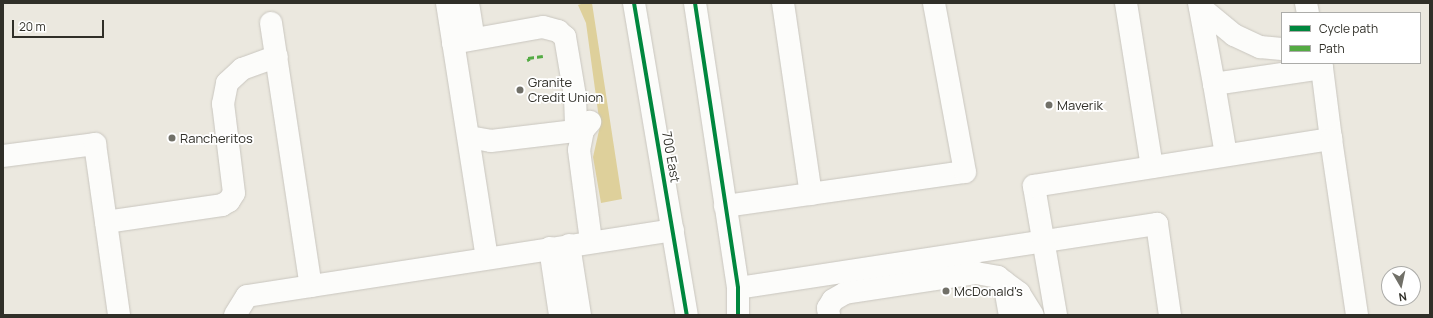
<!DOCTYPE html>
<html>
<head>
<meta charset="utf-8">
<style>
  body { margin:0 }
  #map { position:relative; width:1433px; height:318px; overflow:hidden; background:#ebe8df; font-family:Manrope,sans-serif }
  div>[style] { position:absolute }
  .green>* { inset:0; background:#ded09b }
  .roads { filter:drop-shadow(0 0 1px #c9c6bf) drop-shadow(0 0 1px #c9c6bf) }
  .minor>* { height:22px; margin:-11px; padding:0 11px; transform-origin:11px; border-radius:11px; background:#fcfcfa }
  .major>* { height:22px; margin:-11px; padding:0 11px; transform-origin:11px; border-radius:11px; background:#fcfcfa }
  .quiet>* { height:3px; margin-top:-1.5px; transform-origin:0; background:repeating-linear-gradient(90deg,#54ab44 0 6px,transparent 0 9px) }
  .cycleway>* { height:4px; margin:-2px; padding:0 2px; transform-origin:2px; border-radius:2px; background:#00873e }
  .dots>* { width:11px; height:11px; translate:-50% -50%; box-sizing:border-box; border:2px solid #fff; border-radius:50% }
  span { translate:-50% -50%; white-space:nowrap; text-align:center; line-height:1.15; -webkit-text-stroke:3.5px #fff; paint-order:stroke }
  .poi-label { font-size:13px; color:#302f28 }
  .left { translate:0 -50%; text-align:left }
  .street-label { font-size:13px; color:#302f28 }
  .frame { position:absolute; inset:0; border:4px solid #302f28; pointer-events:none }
  .legend { position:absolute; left:1281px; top:12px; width:140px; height:52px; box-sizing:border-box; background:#fff; border:1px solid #acaca9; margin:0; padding:5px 7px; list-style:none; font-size:12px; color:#302f28 }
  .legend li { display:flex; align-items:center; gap:8px; height:20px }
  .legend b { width:20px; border:1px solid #acaca9 }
  .north { position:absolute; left:1381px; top:266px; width:40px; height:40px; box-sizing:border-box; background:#fff; border:1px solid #acaca9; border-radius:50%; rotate:171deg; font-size:11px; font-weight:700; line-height:16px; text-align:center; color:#302f28 }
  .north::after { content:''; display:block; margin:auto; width:14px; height:18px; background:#717068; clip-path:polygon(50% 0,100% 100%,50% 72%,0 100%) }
  .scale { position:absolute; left:12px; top:20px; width:92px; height:18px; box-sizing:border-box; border:2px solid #302f28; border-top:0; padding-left:5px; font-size:12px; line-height:14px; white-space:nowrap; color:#302f28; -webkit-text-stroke:3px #fff; paint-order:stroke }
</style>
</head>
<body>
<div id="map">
  <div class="green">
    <div style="clip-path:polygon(584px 3px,592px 3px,622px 199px,601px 203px,593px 157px,600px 126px,586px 23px,578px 5px)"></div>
  </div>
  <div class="roads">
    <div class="minor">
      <div style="left:447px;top:3px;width:257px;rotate:81.1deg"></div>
      <div style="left:468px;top:3px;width:36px;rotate:81deg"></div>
      <div style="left:783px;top:3px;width:193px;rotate:81.7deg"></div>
      <div style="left:1126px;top:3px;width:166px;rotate:81deg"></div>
      <div style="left:1199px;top:3px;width:82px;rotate:79.5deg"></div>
      <div style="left:1214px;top:84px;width:109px;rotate:-8.4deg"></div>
      <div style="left:1322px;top:68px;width:5px;rotate:-101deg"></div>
      <div style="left:1306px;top:3px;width:10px;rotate:79deg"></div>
      <div style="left:1200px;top:7px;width:44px;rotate:39.5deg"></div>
      <div style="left:1234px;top:35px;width:29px;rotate:25deg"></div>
      <div style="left:1260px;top:47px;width:22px;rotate:5deg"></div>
      <div style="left:271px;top:23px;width:266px;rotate:81.4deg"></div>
      <div style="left:453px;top:43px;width:91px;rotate:-10.1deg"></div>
      <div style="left:543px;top:27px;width:16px;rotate:15deg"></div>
      <div style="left:558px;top:31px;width:9px;rotate:41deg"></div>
      <div style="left:565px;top:37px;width:60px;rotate:80.4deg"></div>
      <div style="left:575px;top:96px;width:27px;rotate:88deg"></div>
      <div style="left:576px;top:123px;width:10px;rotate:45deg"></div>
      <div style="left:583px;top:130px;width:20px;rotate:101deg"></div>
      <div style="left:579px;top:150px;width:92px;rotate:82.5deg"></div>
      <div style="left:1322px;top:68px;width:72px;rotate:82.8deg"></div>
      <div style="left:1214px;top:84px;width:72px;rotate:80.4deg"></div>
      <div style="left:469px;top:137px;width:22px;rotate:10deg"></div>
      <div style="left:491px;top:141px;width:93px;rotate:-6.8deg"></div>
      <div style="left:583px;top:130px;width:11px;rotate:-49deg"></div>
      <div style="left:3px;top:156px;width:93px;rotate:-7.4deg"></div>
      <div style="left:95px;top:144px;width:173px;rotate:82deg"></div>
      <div style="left:725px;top:206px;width:242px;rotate:-8.1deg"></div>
      <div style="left:965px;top:172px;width:172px;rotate:-100.4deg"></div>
      <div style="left:106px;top:222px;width:117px;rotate:-8.3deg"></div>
      <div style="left:222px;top:205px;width:8px;rotate:-30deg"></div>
      <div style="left:229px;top:201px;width:9px;rotate:-58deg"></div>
      <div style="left:234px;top:193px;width:90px;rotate:-97deg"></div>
      <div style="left:223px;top:104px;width:21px;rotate:-79deg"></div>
      <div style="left:227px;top:83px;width:21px;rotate:-43deg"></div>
      <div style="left:242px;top:69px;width:37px;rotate:-20deg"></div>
      <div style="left:569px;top:245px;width:71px;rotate:81.1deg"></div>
      <div style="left:550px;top:248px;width:68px;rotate:81.5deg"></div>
      <div style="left:1004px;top:282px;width:34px;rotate:80deg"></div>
      <div style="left:738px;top:288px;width:424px;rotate:-8.7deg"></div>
      <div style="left:1157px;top:224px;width:92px;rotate:81.9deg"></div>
      <div style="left:235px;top:315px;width:22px;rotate:-58deg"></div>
      <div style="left:247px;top:296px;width:431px;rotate:-8.8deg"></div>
      <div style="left:829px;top:315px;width:7px;rotate:-98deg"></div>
      <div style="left:828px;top:308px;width:9px;rotate:-58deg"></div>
      <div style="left:833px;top:300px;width:14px;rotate:-30deg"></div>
      <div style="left:845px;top:293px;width:133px;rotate:-8.7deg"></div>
      <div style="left:976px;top:273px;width:22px;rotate:10deg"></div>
      <div style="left:998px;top:277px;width:8px;rotate:40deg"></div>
      <div style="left:1004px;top:282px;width:19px;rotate:36deg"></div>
      <div style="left:1019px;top:293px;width:26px;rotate:58deg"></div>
      <div style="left:1056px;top:315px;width:131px;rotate:-99.7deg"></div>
      <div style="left:1034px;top:186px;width:301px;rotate:-9deg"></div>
      <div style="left:1331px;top:139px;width:178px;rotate:81.6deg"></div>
    </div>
    <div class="major">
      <div style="left:634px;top:3px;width:316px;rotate:80.4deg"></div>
      <div style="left:695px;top:3px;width:288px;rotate:81.4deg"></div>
      <div style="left:738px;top:288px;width:27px;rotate:90deg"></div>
    </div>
  </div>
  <div class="quiet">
    <div style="left:529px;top:61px;width:3px;rotate:-108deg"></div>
    <div style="left:528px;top:58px;width:15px;rotate:-8deg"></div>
  </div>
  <div class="cycleway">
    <div style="left:634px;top:3px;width:316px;rotate:80.4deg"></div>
    <div style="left:695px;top:3px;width:288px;rotate:81.4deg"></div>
    <div style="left:738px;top:288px;width:27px;rotate:90deg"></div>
  </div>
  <div class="dots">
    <div style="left:520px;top:90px;background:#717068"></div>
    <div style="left:1049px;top:105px;background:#717068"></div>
    <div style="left:172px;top:138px;background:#717068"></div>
    <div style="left:946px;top:291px;background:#717068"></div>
  </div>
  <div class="poi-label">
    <span class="left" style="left:528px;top:90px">Granite<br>Credit Union</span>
    <span class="left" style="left:1057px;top:105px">Maverik</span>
    <span class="left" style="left:180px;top:138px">Rancheritos</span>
    <span class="left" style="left:954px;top:291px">McDonald's</span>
  </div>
  <div class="street-label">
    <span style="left:671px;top:157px;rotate:80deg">700 East</span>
  </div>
  <div class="frame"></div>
  <ul class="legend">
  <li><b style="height:5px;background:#00873e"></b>Cycle path</li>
  <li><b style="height:5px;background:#54ab44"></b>Path</li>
  </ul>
  <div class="north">N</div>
  <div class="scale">20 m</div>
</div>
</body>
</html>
